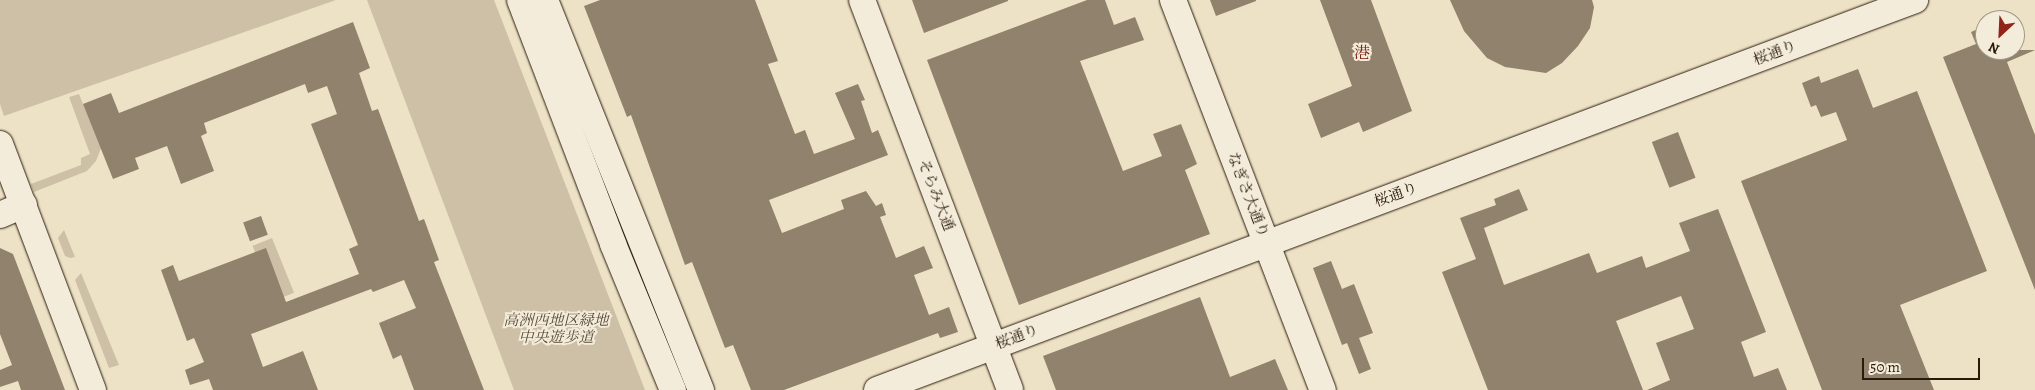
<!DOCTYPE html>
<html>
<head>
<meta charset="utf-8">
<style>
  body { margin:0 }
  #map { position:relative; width:2035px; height:390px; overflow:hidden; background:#eee2c6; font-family:Alegreya,"Noto Serif JP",serif }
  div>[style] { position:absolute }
  .green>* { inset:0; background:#cdc0a6; transform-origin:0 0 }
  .building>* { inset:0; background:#90826c; transform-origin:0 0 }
  .roads { filter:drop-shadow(0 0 1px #2a1a0b) drop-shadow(0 0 1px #2a1a0b) }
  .secondary>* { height:26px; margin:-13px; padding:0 13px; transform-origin:13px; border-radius:13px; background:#f4ecda }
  span { translate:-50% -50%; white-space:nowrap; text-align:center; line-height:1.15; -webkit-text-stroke:4px #f4ecda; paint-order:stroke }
  .street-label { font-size:15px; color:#2a1a0b }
  .park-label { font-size:15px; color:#5b4c3a; font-style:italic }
  .neighbourhood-label { font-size:16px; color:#7a1f14 }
  .north { position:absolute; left:1975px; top:10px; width:50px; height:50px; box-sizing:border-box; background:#f4ecda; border:1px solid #a39887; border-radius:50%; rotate:205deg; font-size:14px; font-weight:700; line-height:20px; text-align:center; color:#2a1a0b }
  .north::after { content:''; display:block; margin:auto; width:18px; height:22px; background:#8f2418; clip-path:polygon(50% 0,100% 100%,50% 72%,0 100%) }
  .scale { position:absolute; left:1862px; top:358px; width:118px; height:22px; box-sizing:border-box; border:2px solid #2a1a0b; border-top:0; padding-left:6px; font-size:15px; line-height:18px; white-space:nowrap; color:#2a1a0b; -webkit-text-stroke:4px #f4ecda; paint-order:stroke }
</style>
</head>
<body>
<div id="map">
  <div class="green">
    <div style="clip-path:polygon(0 0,336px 0,4px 116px,0 104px)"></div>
    <div style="clip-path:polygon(367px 0,494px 0,645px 390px,514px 390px)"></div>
    <div style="clip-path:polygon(79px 94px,101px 148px,96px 161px,87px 171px,34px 192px,31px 184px,81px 165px,81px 158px,90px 154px,69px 97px)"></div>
    <div style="clip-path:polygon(64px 230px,75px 257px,70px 258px,65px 256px,58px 238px)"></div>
    <div style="left:272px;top:238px;width:59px;height:21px;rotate:68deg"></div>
    <div style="clip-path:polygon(81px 273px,119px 365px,109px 368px,75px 280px)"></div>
  </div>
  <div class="building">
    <div style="clip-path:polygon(600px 0,755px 0,778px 61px,768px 64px,795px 134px,805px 130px,814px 154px,855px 139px,835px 93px,858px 84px,865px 100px,861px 101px,872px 133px,878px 130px,888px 155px,769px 200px,782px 233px,844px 209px,841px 200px,866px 191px,876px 206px,882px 203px,886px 215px,880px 217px,896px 258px,924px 246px,933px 268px,914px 275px,929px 315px,949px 307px,958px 332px,940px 338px,938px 333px,784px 390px,751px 390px,733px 345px,725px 348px,692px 262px,685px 265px,631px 115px,627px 117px,584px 6px)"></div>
    <div style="clip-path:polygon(912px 0,1008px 0,1008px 1px,924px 33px)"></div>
    <div style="clip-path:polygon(1087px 0,1105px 0,1114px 25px,1135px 17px,1144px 40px,1080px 61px,1123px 171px,1162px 156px,1153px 134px,1181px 124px,1197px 164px,1185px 170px,1210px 234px,1019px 305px,927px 60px)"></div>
    <div style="clip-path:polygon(1210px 0,1256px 0,1256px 1px,1216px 16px)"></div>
    <div style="clip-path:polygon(1320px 0,1371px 0,1412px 111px,1363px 132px,1359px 122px,1321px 138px,1308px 104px,1352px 86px)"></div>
    <div style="clip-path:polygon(1450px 0,1592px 0,1594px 7px,1590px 28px,1578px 46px,1562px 63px,1546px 73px,1505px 67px,1487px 58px,1464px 31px)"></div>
    <div style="clip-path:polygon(353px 22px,370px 68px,359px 73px,372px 111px,378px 109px,419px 221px,424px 219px,439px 260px,434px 262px,484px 390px,414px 390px,401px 355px,393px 359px,379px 323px,416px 308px,404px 280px,373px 292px,371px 289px,251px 334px,263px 367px,303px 351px,318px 390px,213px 390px,209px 379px,190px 385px,185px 370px,204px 362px,194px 338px,187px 341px,161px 270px,173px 265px,179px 281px,266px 248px,286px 302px,359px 274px,349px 249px,358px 245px,311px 124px,337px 114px,327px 86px,308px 93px,305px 84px,204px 123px,207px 133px,201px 136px,214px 171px,181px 184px,167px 146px,135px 158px,139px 169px,113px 179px,83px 104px,111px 93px,119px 113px)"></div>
    <div style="clip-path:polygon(1985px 26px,1985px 50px,2035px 50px,2007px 62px,2035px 135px,2035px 290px,1943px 57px,1976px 44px,1971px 32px)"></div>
    <div style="clip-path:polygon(1858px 69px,1873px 108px,1917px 91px,1987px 271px,1900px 305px,1934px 390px,1822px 390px,1741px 181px,1847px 140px,1836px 112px,1821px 117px,1816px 105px,1811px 107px,1802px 83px,1819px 76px,1821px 83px)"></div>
    <div style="left:1678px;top:132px;width:49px;height:28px;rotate:69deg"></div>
    <div style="clip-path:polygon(1519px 189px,1528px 210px,1484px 228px,1504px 285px,1589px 253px,1597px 273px,1642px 256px,1646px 268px,1690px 251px,1679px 223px,1718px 209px,1766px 332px,1741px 342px,1754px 377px,1778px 368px,1787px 390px,1647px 390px,1670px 380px,1656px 343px,1694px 329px,1681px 296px,1616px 321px,1643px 390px,1488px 390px,1442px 272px,1476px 259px,1460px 218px,1496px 205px,1494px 199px)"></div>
    <div style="left:261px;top:216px;width:20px;height:19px;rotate:70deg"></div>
    <div style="clip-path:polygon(0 248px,13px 254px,65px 390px,21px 390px,18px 381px,0 387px,0 370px,12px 365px,0 334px)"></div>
    <div style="clip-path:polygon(1331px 261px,1342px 289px,1354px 284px,1373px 333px,1359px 338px,1371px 369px,1359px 374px,1347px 343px,1342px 345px,1313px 268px)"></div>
    <div style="clip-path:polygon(1200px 297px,1230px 377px,1275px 359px,1288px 390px,1056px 390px,1043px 356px)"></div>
  </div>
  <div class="roads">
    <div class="secondary">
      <div style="left:520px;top:0;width:261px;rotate:69.1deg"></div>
      <div style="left:613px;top:244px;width:158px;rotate:67.7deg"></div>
      <div style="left:545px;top:0;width:420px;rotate:68.2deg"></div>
      <div style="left:862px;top:0;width:417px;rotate:69.2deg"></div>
      <div style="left:1173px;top:0;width:418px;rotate:69deg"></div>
      <div style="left:0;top:144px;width:263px;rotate:69.3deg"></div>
      <div style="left:0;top:215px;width:26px;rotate:-23deg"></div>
      <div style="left:877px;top:390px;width:1109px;rotate:-20.59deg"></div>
    </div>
  </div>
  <div class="street-label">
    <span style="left:1775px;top:53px;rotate:-21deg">桜通り</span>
    <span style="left:936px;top:195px;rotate:69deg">そらみ大通</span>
    <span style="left:1248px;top:195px;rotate:69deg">なぎさ大通り</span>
    <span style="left:1396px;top:195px;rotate:-20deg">桜通り</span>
    <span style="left:1017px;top:337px;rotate:-21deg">桜通り</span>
  </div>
  <div class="park-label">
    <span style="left:556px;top:329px">高洲西地区緑地<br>中央遊歩道</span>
  </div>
  <div class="neighbourhood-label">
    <span style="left:1362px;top:53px">港</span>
  </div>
  <div class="north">N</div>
  <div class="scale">50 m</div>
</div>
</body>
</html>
